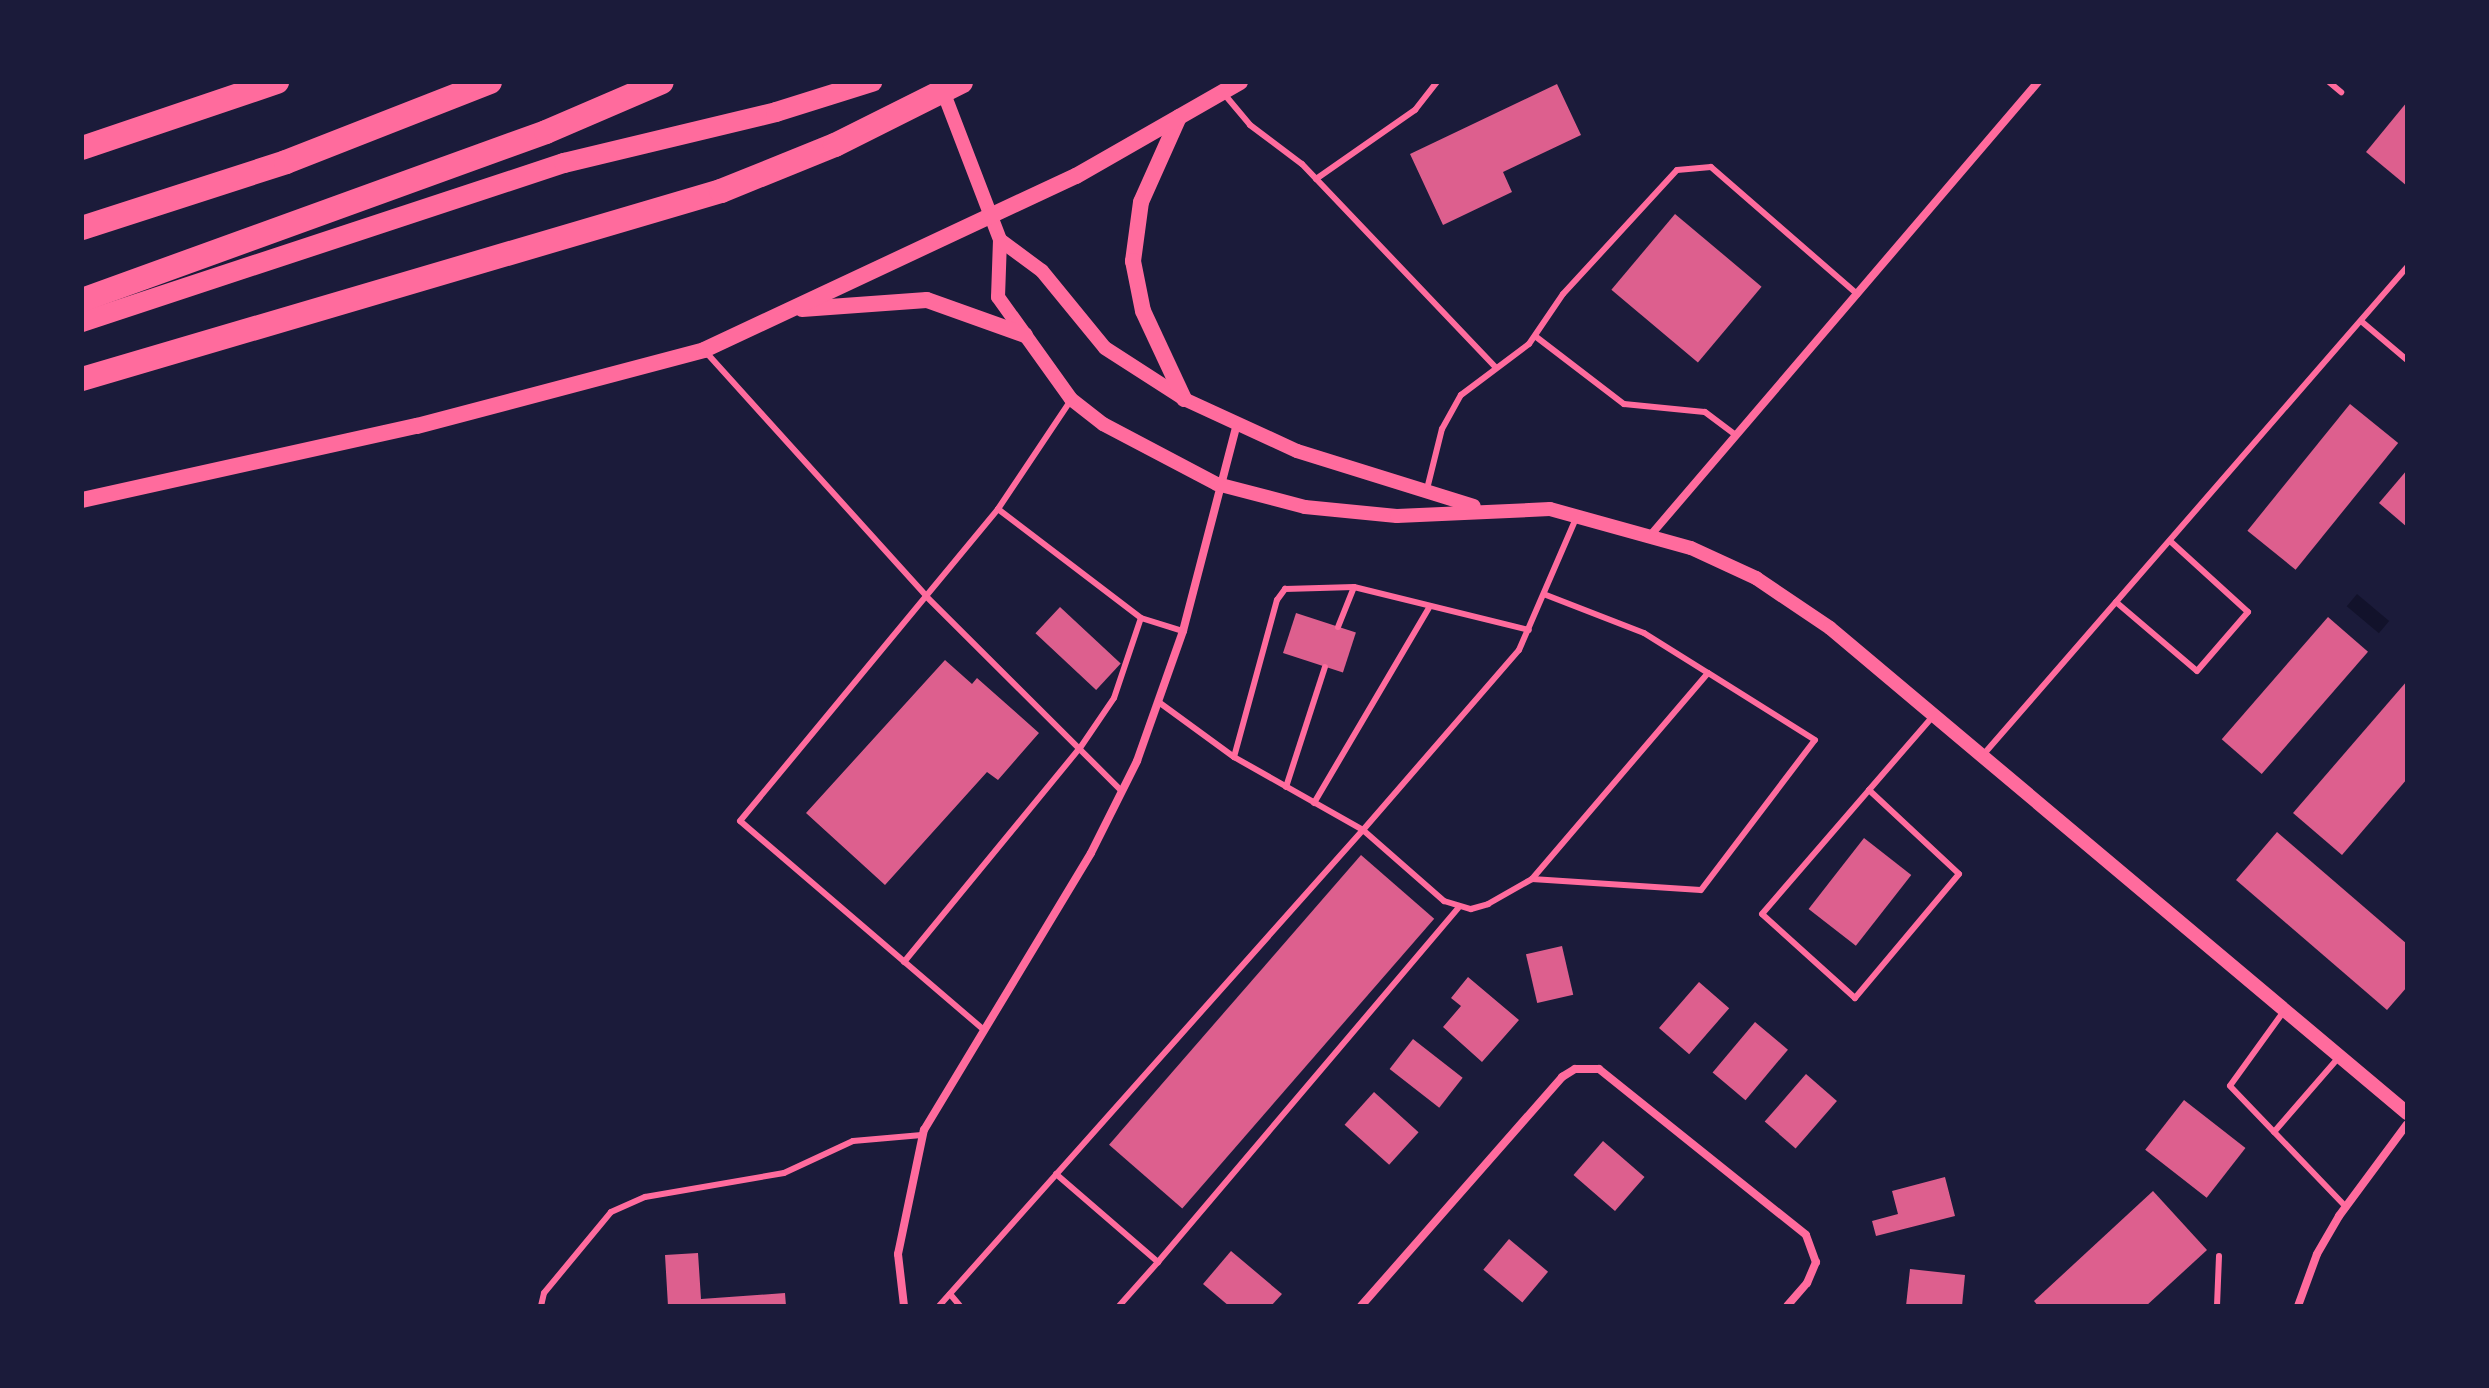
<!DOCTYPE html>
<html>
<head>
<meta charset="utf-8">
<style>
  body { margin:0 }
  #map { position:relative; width:2489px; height:1388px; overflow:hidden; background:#1b1b3a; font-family:Quicksand,sans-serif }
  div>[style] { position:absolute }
  .water>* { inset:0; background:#12122b; transform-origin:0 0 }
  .building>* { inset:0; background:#dd5f8e; transform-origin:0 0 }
  .service>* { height:6px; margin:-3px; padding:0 3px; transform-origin:3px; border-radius:3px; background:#ff6b9d }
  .minor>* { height:8px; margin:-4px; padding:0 4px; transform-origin:4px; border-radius:4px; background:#ff6b9d }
  .tertiary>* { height:14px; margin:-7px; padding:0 7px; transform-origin:7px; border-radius:7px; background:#ff6b9d }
  .secondary>* { height:16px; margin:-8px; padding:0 8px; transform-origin:8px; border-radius:8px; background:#ff6b9d }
  .primary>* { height:20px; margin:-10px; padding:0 10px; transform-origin:10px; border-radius:10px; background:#ff6b9d }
  .motorway>* { height:24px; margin:-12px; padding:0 12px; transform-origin:12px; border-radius:12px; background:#ff6b9d }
  span { translate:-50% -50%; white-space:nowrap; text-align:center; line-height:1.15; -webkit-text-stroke:7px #1b1b3a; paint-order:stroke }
  .frame { position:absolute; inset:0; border:84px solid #1b1b3a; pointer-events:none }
</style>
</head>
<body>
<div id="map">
  <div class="water">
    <div style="left:2357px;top:594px;width:42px;height:16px;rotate:40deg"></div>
  </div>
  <div class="building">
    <div style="clip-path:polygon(1557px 84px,1581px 135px,1503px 172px,1512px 192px,1443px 225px,1410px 154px)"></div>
    <div style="clip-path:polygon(2407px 102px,2407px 186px,2366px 152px)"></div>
    <div style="left:1675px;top:214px;width:113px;height:99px;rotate:40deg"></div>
    <div style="left:2350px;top:404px;width:62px;height:163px;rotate:39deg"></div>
    <div style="clip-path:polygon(2407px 470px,2407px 527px,2379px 503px)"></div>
    <div style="left:1060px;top:607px;width:83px;height:36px;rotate:43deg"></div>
    <div style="left:1296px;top:613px;width:63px;height:42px;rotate:18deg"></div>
    <div style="left:2328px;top:617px;width:53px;height:162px;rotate:41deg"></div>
    <div style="clip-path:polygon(945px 660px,972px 684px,977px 678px,1039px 733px,998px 780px,987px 772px,885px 885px,806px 813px)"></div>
    <div style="clip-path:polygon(2407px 681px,2407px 779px,2342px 855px,2293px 813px)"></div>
    <div style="clip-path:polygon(2277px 832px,2407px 944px,2407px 987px,2387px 1010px,2236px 880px)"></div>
    <div style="left:1864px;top:838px;width:60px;height:90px;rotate:38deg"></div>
    <div style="left:1361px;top:855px;width:97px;height:384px;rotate:41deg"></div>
    <div style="left:1562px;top:946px;width:50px;height:37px;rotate:77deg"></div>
    <div style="clip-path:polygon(1468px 977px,1519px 1020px,1482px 1062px,1443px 1027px,1461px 1006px,1451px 998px)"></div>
    <div style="left:1699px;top:982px;width:40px;height:61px;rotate:41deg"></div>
    <div style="left:1755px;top:1022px;width:43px;height:66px;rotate:40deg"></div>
    <div style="left:1413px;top:1039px;width:63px;height:38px;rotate:38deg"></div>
    <div style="left:1806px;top:1074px;width:41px;height:63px;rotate:41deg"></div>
    <div style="left:1374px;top:1092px;width:60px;height:44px;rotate:42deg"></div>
    <div style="left:2184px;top:1100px;width:78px;height:63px;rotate:38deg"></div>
    <div style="left:1603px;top:1141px;width:55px;height:45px;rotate:41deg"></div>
    <div style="clip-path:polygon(1945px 1177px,1955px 1216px,1876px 1236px,1872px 1221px,1898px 1214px,1892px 1191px)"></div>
    <div style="clip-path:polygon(2153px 1191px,2207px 1250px,2146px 1306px,2038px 1306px,2034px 1301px)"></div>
    <div style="left:1509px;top:1239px;width:51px;height:40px;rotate:40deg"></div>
    <div style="clip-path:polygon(1231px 1251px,1282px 1294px,1271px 1306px,1229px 1306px,1203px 1284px)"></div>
    <div style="clip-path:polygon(698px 1253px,701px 1299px,785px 1293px,786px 1306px,668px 1306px,665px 1255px)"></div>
    <div style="clip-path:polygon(1910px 1269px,1965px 1275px,1962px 1306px,1906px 1306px)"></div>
  </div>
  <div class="service">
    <div style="left:2329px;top:82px;width:16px;rotate:40deg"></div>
    <div style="left:1225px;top:95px;width:39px;rotate:50deg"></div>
    <div style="left:1250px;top:125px;width:65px;rotate:36.9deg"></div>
    <div style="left:1302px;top:164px;width:280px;rotate:46.4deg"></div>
    <div style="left:1316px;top:179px;width:121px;rotate:-34.9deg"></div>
    <div style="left:1415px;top:110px;width:36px;rotate:-52deg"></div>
    <div style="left:2361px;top:321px;width:60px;rotate:40.3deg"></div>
    <div style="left:1535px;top:336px;width:112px;rotate:37.4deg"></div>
    <div style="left:1624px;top:404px;width:81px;rotate:5.6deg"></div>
    <div style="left:1705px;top:412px;width:39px;rotate:37deg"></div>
    <div style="left:704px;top:350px;width:331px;rotate:47.9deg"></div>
    <div style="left:926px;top:596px;width:276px;rotate:44.9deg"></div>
    <div style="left:1427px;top:489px;width:62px;rotate:-76deg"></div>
    <div style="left:1442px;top:429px;width:39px;rotate:-61deg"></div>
    <div style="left:1461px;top:395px;width:85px;rotate:-36.9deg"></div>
    <div style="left:1529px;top:344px;width:60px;rotate:-55.8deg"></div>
    <div style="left:1563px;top:294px;width:168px;rotate:-47.4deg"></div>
    <div style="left:1677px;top:170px;width:34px;rotate:-5deg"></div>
    <div style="left:1711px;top:167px;width:194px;rotate:41deg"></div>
    <div style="left:998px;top:509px;width:180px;rotate:37.3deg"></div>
    <div style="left:2116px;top:602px;width:106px;rotate:40.4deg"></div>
    <div style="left:2197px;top:671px;width:78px;rotate:-49.2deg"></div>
    <div style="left:2248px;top:612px;width:105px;rotate:-137.7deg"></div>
    <div style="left:1338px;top:627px;width:43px;rotate:-68.2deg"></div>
    <div style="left:1160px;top:703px;width:92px;rotate:36.1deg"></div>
    <div style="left:1234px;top:757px;width:148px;rotate:29.5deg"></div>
    <div style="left:1363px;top:830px;width:238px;rotate:-49.1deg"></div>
    <div style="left:1519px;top:650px;width:146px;rotate:-66.6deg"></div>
    <div style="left:1983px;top:755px;width:646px;rotate:-49.01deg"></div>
    <div style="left:1234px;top:757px;width:163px;rotate:-74.7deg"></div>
    <div style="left:1277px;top:600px;width:14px;rotate:-54deg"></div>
    <div style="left:1285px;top:589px;width:69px;rotate:-1.7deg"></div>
    <div style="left:1354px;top:587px;width:180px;rotate:13.8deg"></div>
    <div style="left:1286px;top:787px;width:126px;rotate:-72deg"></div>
    <div style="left:1869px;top:790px;width:123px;rotate:43deg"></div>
    <div style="left:1959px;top:874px;width:162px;rotate:130deg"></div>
    <div style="left:1855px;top:998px;width:125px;rotate:-137.9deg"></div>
    <div style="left:1762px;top:914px;width:164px;rotate:-49.2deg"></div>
    <div style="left:1869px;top:790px;width:98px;rotate:-49.1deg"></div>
    <div style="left:1314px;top:803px;width:226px;rotate:-59.5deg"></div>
    <div style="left:1532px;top:879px;width:169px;rotate:3.7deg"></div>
    <div style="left:1701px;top:890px;width:188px;rotate:-52.8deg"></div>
    <div style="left:1815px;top:740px;width:126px;rotate:-147.9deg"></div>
    <div style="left:904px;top:962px;width:277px;rotate:-50.6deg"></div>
    <div style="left:1080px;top:748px;width:60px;rotate:-55.8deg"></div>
    <div style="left:1114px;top:698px;width:84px;rotate:-71.4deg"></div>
    <div style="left:1141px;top:618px;width:44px;rotate:17.2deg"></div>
    <div style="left:2284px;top:1011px;width:92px;rotate:125.8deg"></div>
    <div style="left:2230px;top:1086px;width:168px;rotate:46.2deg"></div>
    <div style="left:984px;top:1030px;width:321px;rotate:-139.4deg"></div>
    <div style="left:740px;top:821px;width:405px;rotate:-50.4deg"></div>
    <div style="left:998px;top:509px;width:131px;rotate:-56.2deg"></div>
    <div style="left:2274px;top:1132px;width:99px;rotate:-49.1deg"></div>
    <div style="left:1056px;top:1174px;width:135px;rotate:40.8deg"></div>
    <div style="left:1158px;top:1262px;width:464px;rotate:-49.7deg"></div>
    <div style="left:950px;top:1294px;width:16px;rotate:50deg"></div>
    <div style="left:541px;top:1306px;width:13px;rotate:-77deg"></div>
    <div style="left:544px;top:1293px;width:105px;rotate:-50.4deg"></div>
    <div style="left:611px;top:1212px;width:37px;rotate:-24deg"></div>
    <div style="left:645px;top:1197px;width:141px;rotate:-9.8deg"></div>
    <div style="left:784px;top:1173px;width:76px;rotate:-24.9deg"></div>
    <div style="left:853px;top:1141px;width:69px;rotate:-5deg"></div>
    <div style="left:939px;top:1306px;width:637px;rotate:-48.31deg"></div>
    <div style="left:1363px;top:830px;width:108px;rotate:41.2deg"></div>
    <div style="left:1444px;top:901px;width:28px;rotate:17deg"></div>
    <div style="left:1471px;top:909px;width:18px;rotate:-16deg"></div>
    <div style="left:1488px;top:904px;width:51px;rotate:-29.6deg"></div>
    <div style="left:1532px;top:879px;width:271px;rotate:-49.5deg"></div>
    <div style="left:1708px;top:673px;width:75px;rotate:-148deg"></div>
    <div style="left:1644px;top:633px;width:105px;rotate:-158.8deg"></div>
    <div style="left:1119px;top:1306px;width:59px;rotate:-48.4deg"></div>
    <div style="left:2217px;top:1306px;width:50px;rotate:-87.7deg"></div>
  </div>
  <div class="minor">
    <div style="left:1649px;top:537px;width:599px;rotate:-49.47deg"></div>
    <div style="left:904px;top:1306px;width:52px;rotate:-96.6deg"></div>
    <div style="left:898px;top:1254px;width:127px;rotate:-78.2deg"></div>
    <div style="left:924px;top:1130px;width:323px;rotate:-58.9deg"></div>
    <div style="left:1091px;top:853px;width:103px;rotate:-63.4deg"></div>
    <div style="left:1137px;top:761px;width:138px;rotate:-70.5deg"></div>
    <div style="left:1183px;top:631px;width:211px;rotate:-75.4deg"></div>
    <div style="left:1361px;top:1306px;width:305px;rotate:-48.7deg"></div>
    <div style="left:1562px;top:1077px;width:15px;rotate:-32deg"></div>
    <div style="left:1575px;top:1069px;width:24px"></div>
    <div style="left:1599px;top:1069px;width:265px;rotate:38.7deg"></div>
    <div style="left:1806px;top:1235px;width:29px;rotate:70deg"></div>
    <div style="left:1816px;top:1262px;width:23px;rotate:113deg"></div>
    <div style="left:1807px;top:1283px;width:30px;rotate:131deg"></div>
    <div style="left:2298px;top:1306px;width:55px;rotate:-69.9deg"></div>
    <div style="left:2317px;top:1254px;width:44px;rotate:-59.9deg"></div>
    <div style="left:2339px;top:1216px;width:114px;rotate:-53.5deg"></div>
  </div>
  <div class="tertiary">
    <div style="left:941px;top:86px;width:165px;rotate:69deg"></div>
    <div style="left:1000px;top:240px;width:57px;rotate:92deg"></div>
    <div style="left:998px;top:297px;width:125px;rotate:54.4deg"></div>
    <div style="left:1071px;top:399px;width:41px;rotate:38deg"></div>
    <div style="left:1103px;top:424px;width:129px;rotate:27.8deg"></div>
    <div style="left:1217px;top:484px;width:91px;rotate:14.6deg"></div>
    <div style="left:1305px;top:507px;width:92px;rotate:5.6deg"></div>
    <div style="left:1397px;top:516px;width:153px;rotate:-2.6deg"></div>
    <div style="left:1550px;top:509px;width:146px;rotate:15.5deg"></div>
    <div style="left:1691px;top:548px;width:72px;rotate:24.8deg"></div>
    <div style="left:1756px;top:578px;width:89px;rotate:34deg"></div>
    <div style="left:1830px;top:628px;width:754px;rotate:40.05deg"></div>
    <div style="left:1000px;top:240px;width:52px;rotate:36.4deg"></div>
    <div style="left:1042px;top:271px;width:99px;rotate:50.7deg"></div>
    <div style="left:1105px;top:348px;width:94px;rotate:32.8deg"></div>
    <div style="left:1184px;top:399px;width:124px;rotate:24.7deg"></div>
    <div style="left:1297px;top:451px;width:185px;rotate:17.3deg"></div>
  </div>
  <div class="secondary">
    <div style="left:1179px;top:117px;width:93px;rotate:114.1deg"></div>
    <div style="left:1141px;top:202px;width:60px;rotate:97.7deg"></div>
    <div style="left:1133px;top:261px;width:51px;rotate:78.7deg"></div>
    <div style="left:1143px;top:311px;width:97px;rotate:65deg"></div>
    <div style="left:802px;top:309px;width:125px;rotate:-4.1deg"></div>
    <div style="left:927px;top:300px;width:104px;rotate:19.7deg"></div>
    <div style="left:82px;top:500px;width:343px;rotate:-12.5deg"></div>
    <div style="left:417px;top:426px;width:297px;rotate:-14.8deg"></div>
    <div style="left:704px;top:350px;width:411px;rotate:-25.1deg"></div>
    <div style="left:1076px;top:176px;width:189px;rotate:-29.8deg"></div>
  </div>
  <div class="primary">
    <div style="left:82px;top:322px;width:508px;rotate:-18.26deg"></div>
    <div style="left:564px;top:163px;width:218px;rotate:-13.5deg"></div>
    <div style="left:776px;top:112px;width:101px;rotate:-17.4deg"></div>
  </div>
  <div class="motorway">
    <div style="left:82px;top:148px;width:206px;rotate:-18.7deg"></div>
    <div style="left:82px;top:228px;width:214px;rotate:-17.9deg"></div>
    <div style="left:286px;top:162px;width:219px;rotate:-21.4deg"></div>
    <div style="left:82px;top:300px;width:493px;rotate:-19.9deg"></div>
    <div style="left:546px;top:132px;width:126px;rotate:-23.3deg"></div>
    <div style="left:82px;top:379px;width:666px;rotate:-16.39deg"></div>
    <div style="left:721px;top:191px;width:123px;rotate:-22deg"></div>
    <div style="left:835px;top:145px;width:141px;rotate:-26.6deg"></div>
  </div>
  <div class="frame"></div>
</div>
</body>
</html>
